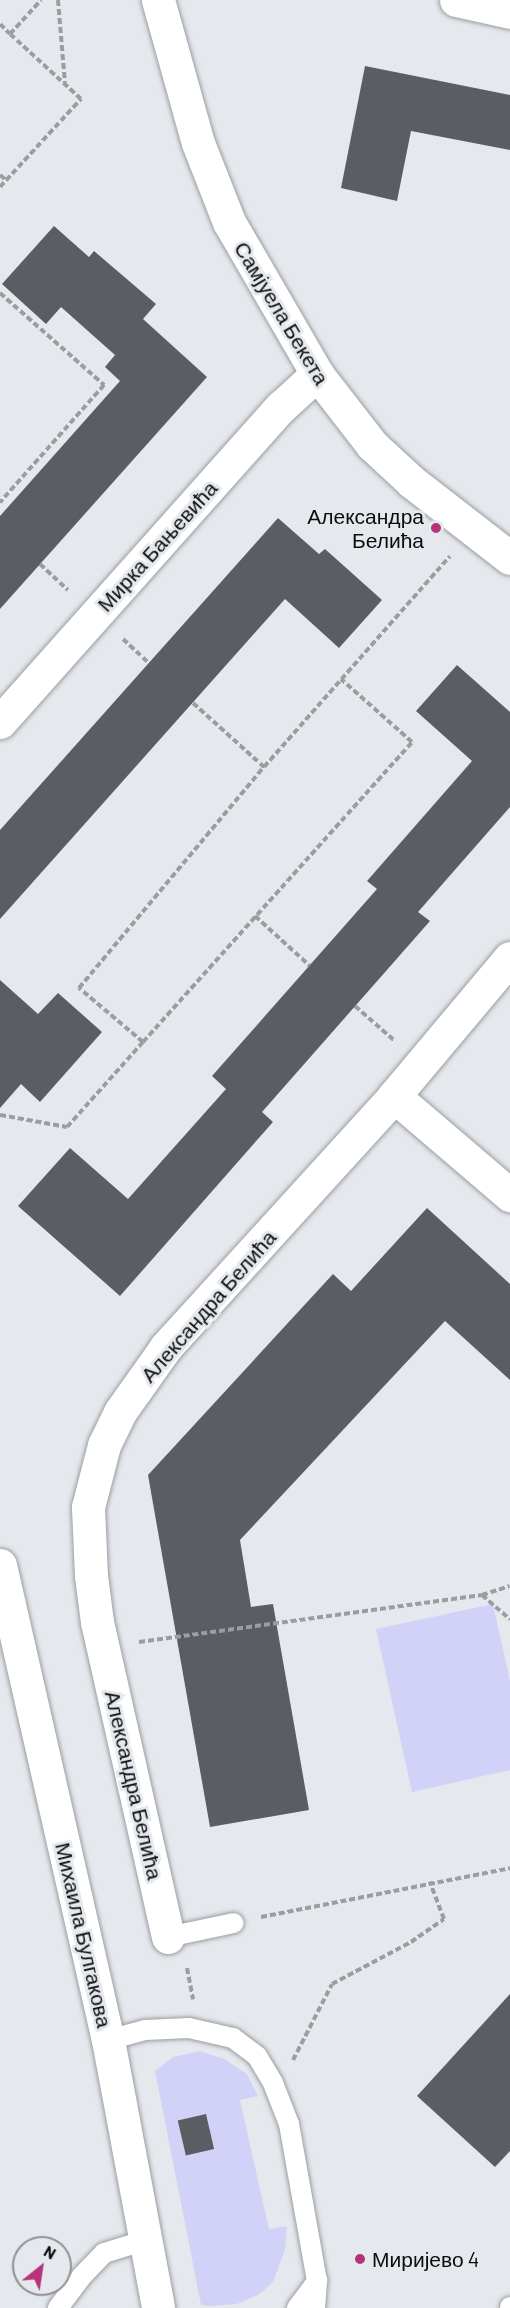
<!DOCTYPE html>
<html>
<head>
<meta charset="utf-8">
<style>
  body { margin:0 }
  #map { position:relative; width:510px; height:2308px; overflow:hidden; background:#e5e9ed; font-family:Barlow,sans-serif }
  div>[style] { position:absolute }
  .green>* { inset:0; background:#d2d1f7 }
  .building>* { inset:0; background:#5b5d62; transform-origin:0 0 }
  .path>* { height:4px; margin-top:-2px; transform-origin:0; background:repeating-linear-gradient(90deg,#9b9ea1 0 6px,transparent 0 9px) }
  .roads { filter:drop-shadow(0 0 2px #9a9ea2) drop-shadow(0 0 2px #9a9ea2) }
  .service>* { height:20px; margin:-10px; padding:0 10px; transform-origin:10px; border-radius:10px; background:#fff }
  .minor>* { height:33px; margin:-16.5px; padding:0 16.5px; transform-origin:16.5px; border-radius:16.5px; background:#fff }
  .tertiary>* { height:33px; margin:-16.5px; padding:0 16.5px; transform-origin:16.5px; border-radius:16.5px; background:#fff }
  .dots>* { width:16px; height:16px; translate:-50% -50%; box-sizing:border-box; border:3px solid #e5e9ed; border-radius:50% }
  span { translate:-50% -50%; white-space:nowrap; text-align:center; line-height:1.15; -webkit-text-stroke:6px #e5e9ed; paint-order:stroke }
  .street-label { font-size:21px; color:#0b0d0e }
  .poi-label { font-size:21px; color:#0b0d0e }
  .right { translate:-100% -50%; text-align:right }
  .left { translate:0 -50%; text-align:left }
  .north { position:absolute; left:12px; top:2236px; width:60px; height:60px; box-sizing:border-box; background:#e5e9ed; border:2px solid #8e9194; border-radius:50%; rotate:30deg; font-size:16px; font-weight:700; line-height:24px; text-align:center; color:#0b0d0e }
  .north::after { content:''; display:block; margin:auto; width:21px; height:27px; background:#b73379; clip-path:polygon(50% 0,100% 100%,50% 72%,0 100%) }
</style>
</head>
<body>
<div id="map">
  <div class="green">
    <div style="clip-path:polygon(493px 1604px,510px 1681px,510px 1770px,412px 1792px,376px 1629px)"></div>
    <div style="clip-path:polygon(200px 2051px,224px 2059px,247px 2074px,258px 2096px,240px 2100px,269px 2229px,287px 2226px,285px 2250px,273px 2282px,258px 2295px,237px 2304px,213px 2306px,201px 2305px,155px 2071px,173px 2057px)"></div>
  </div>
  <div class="building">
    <div style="clip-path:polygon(365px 66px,510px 95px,510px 150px,411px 131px,397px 201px,341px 188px)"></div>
    <div style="clip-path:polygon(54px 226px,89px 257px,94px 251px,156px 304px,143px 319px,207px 377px,0 609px,0 516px,120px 381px,105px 367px,115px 355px,61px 307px,46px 324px,2px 284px)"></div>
    <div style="clip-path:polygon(278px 518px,319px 554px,325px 549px,382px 600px,339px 648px,285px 599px,0 919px,0 830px)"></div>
    <div style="clip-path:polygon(457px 665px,510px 712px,510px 807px,418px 912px,430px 921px,262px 1112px,273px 1122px,120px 1296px,18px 1206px,70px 1148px,128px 1199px,226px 1089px,212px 1076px,377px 889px,367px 881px,472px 761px,416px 711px)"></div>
    <div style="clip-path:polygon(0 980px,38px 1014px,58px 993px,102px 1032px,40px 1102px,21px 1084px,0 1108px)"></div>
    <div style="clip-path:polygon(427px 1208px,510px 1284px,510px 1380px,445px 1321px,240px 1540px,251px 1607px,273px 1604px,309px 1810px,210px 1827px,148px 1475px,333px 1274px,351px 1291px)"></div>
    <div style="clip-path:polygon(510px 1994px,510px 2151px,495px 2167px,417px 2096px)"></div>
    <div style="left:206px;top:2114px;width:36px;height:29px;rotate:77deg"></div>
  </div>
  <div class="path">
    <div style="left:58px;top:0;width:83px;rotate:85.2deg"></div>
    <div style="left:0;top:24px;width:14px;rotate:45deg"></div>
    <div style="left:0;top:175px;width:8px;rotate:40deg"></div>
    <div style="left:0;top:187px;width:120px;rotate:-47.4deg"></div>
    <div style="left:81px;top:99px;width:96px;rotate:-137.5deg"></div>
    <div style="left:10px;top:34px;width:46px;rotate:-47.6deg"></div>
    <div style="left:0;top:293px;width:139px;rotate:41.5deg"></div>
    <div style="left:104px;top:385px;width:157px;rotate:131.6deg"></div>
    <div style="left:40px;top:564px;width:38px;rotate:43deg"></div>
    <div style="left:123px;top:639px;width:35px;rotate:43deg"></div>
    <div style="left:193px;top:703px;width:96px;rotate:42deg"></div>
    <div style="left:255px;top:916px;width:74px;rotate:42.3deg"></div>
    <div style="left:355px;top:1006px;width:53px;rotate:41.2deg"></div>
    <div style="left:143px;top:1042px;width:403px;rotate:-48.1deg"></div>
    <div style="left:412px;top:742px;width:95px;rotate:-138.4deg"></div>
    <div style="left:0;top:1115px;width:68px;rotate:10.2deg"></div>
    <div style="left:67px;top:1127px;width:114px;rotate:-48.2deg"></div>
    <div style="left:143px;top:1042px;width:84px;rotate:-139.8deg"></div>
    <div style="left:79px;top:988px;width:288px;rotate:-50.1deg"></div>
    <div style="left:264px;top:767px;width:281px;rotate:-48.6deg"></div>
    <div style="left:482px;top:1595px;width:29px;rotate:-18deg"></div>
    <div style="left:139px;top:1642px;width:346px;rotate:-7.8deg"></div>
    <div style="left:482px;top:1595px;width:37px;rotate:41deg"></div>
    <div style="left:261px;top:1917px;width:254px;rotate:-11.1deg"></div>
    <div style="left:187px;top:1968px;width:32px;rotate:79deg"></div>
    <div style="left:293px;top:2060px;width:85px;rotate:-62.8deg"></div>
    <div style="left:332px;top:1984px;width:89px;rotate:-28deg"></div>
    <div style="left:411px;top:1942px;width:40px;rotate:-34.9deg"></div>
    <div style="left:444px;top:1919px;width:40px;rotate:-111deg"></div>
  </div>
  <div class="roads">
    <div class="service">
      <div style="left:168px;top:1937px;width:67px;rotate:-12deg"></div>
      <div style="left:108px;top:2040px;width:38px;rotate:-15deg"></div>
      <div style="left:145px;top:2030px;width:44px;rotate:-2.6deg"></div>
      <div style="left:189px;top:2028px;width:45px;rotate:12.8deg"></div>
      <div style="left:233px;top:2038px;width:30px;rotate:37deg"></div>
      <div style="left:257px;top:2056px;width:31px;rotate:59deg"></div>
      <div style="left:273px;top:2083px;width:44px;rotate:68.7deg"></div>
      <div style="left:289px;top:2124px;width:159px;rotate:79.9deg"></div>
      <div style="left:317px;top:2281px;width:27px;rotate:94deg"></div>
      <div style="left:58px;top:2308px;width:39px;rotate:-53deg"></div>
      <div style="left:81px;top:2277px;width:33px;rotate:-46deg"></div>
      <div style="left:104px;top:2253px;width:41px;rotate:-17.1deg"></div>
      <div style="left:297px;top:2308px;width:34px;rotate:-53deg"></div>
      <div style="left:510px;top:2308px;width:1px;rotate:-90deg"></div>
    </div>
    <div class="minor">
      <div style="left:456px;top:0;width:55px;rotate:12.5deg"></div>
      <div style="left:0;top:722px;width:422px;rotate:-48.3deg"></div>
      <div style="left:281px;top:407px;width:49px;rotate:-42.5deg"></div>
      <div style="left:394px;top:1096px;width:153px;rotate:40.5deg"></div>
      <div style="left:168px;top:1937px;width:323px;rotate:-102.7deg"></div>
      <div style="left:97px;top:1622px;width:46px;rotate:-97.4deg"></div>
      <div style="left:91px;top:1576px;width:69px;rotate:-92.5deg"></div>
      <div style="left:88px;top:1507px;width:64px;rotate:-75.5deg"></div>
      <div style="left:104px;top:1445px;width:37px;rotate:-64deg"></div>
      <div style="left:120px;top:1412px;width:80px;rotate:-54.7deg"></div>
      <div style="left:166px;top:1347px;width:339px;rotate:-47.7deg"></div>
      <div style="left:394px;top:1096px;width:180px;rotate:-50deg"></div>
    </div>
    <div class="tertiary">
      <div style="left:158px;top:0;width:148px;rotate:74.4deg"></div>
      <div style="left:198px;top:143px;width:85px;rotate:68.6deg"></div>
      <div style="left:229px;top:222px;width:176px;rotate:59.9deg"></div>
      <div style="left:317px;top:374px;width:90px;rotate:52.2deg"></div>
      <div style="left:372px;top:445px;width:54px;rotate:42.8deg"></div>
      <div style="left:412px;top:482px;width:124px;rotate:37.8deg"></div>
      <div style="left:0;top:1565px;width:487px;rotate:77.2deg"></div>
      <div style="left:108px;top:2040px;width:273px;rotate:79.4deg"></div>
    </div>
  </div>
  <div class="dots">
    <div style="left:436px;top:528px;background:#b73379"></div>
    <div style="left:360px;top:2259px;background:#b73379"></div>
  </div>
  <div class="street-label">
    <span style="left:282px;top:313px;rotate:59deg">Самјуела Бекета</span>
    <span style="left:157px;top:546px;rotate:-48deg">Мирка Бањевића</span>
    <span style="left:208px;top:1306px;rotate:-49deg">Александра Белића</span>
    <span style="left:134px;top:1785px;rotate:77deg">Александра Белића</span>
    <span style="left:84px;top:1935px;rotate:77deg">Михаила Булгакова</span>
  </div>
  <div class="poi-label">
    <span class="right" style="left:424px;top:528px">Александра<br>Белића</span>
    <span class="left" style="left:372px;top:2259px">Миријево 4</span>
  </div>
  <div class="north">N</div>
</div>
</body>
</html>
